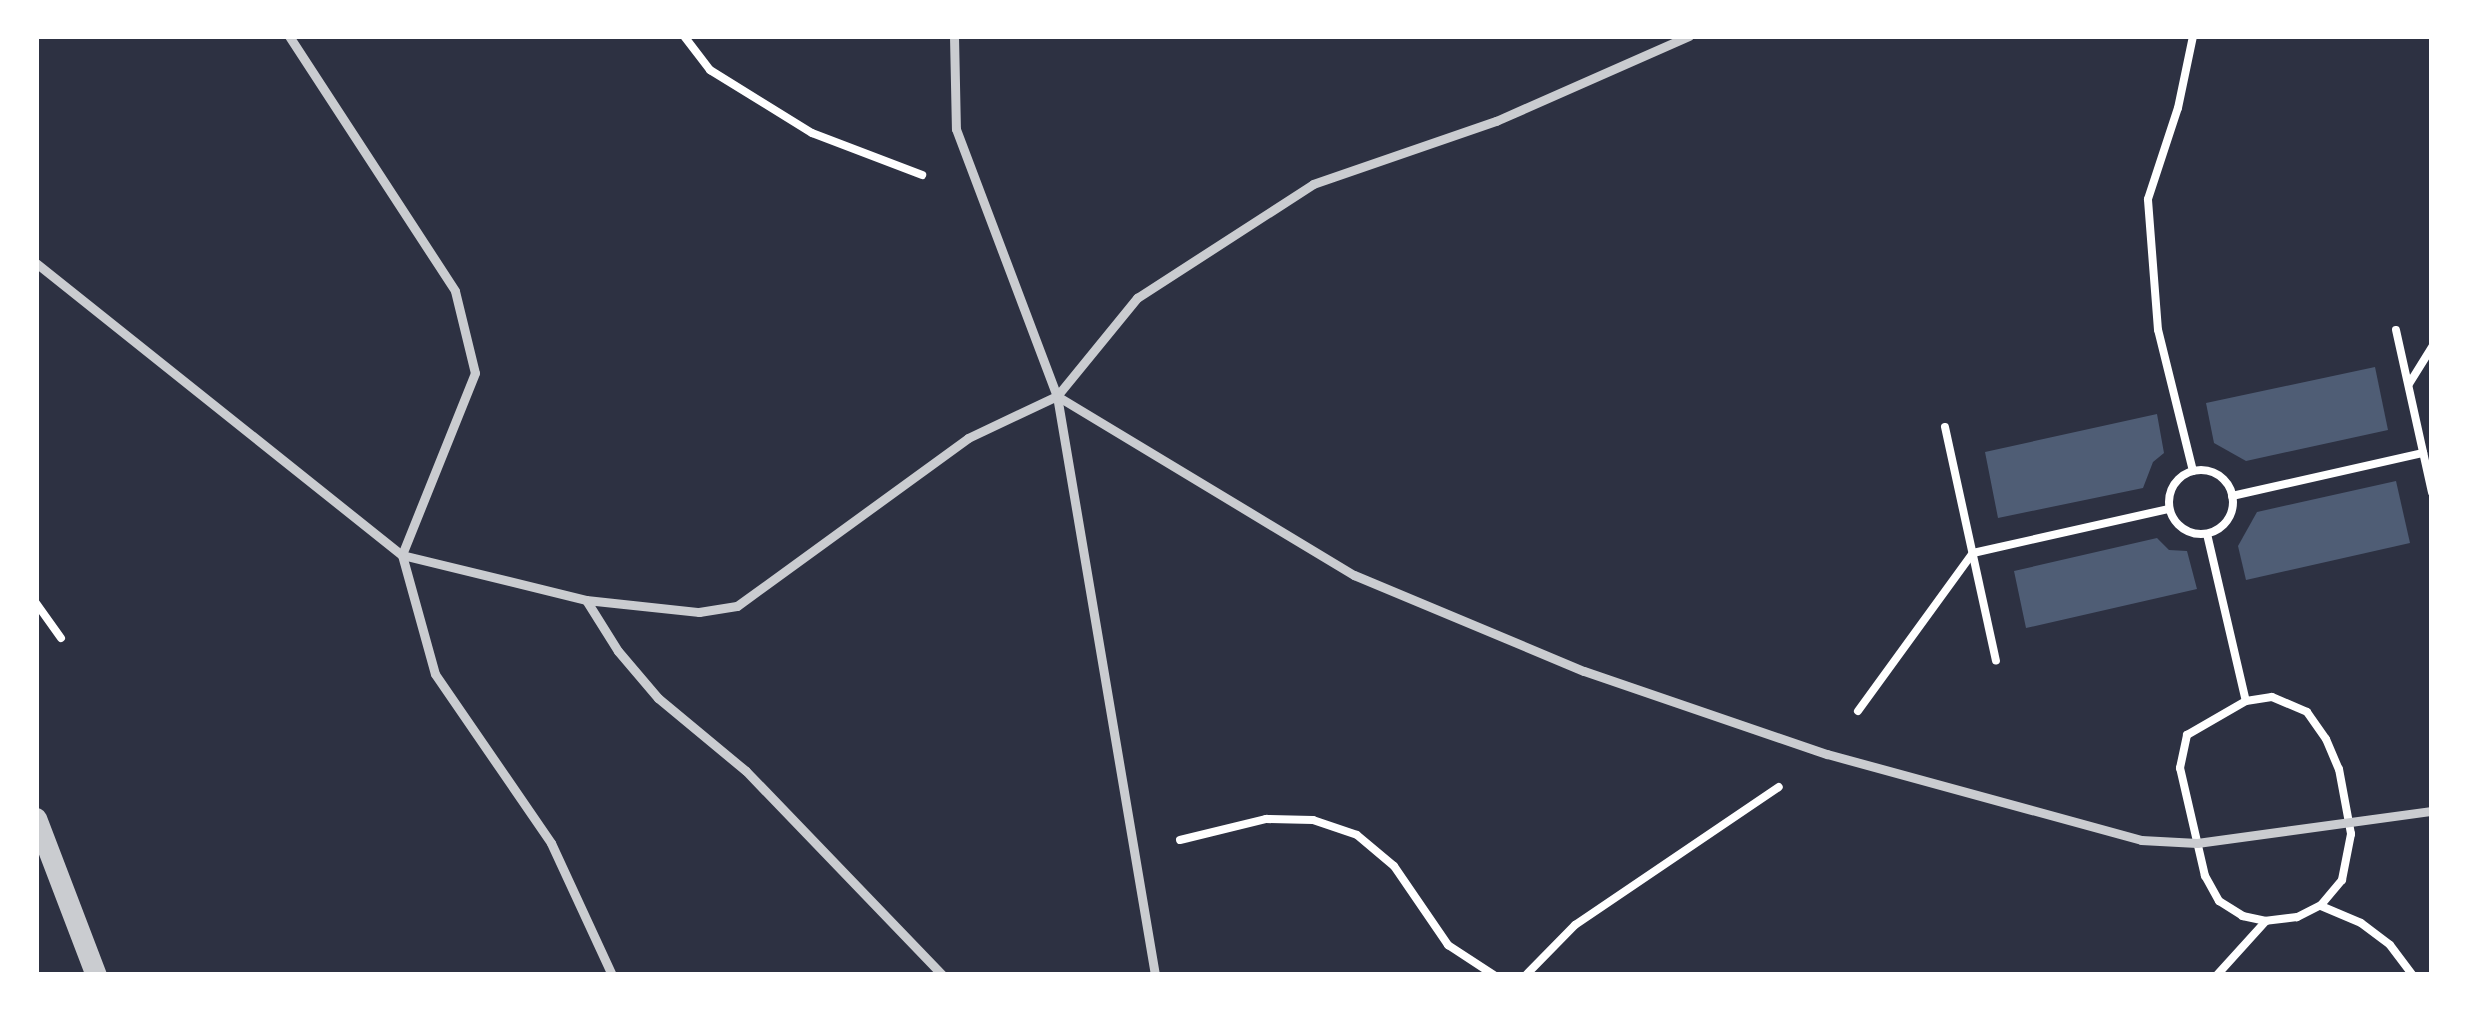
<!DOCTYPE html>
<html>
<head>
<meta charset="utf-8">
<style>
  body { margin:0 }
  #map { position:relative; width:2468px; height:1011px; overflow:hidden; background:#2d3142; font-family:Arial,sans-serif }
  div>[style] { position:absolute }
  .water>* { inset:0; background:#4f5d75 }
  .path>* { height:8px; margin:-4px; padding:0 4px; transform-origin:4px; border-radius:4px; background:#fff }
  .path>.ring { margin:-4px; padding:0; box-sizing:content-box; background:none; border:8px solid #fff; border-radius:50% }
  .service>* { height:9px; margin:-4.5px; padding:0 4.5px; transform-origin:4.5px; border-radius:4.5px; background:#caccd0 }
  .tertiary>* { height:21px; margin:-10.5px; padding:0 10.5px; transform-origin:10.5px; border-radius:10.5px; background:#caccd0 }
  span { translate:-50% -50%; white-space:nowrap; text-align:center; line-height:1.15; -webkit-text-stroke:9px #fff; paint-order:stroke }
  .frame { position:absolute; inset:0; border:39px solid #fff; pointer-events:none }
</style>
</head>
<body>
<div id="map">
  <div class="water">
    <div style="clip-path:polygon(2375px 367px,2388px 430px,2246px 461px,2214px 443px,2206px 403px)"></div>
    <div style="clip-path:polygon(2157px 414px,2164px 453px,2153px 462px,2143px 488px,1998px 518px,1985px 452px)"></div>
    <div style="clip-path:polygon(2396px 481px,2410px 543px,2246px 580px,2238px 546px,2257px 512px)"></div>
    <div style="clip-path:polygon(2157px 538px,2169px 550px,2187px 551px,2197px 589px,2026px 628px,2014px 571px)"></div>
  </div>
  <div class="path">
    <div style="left:684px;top:36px;width:43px;rotate:52.6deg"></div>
    <div style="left:710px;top:70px;width:120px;rotate:31.7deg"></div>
    <div style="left:812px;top:133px;width:118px;rotate:20.9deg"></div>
    <div style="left:2396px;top:330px;width:166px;rotate:77.5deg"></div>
    <div style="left:2409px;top:384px;width:44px;rotate:-58.1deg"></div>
    <div style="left:1945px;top:427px;width:239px;rotate:77.7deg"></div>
    <div class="ring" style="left:2169px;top:470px;width:56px;height:56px"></div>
    <div style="left:2193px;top:471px;width:145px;rotate:-103.9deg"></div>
    <div style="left:2158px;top:330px;width:131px;rotate:-94.4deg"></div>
    <div style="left:2148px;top:199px;width:96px;rotate:-71.8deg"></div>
    <div style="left:2178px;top:108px;width:74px;rotate:-78.2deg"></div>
    <div style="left:2232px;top:496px;width:196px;rotate:-12.7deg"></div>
    <div style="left:2207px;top:534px;width:171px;rotate:76.9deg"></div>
    <div style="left:36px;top:603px;width:43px;rotate:54.5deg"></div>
    <div style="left:2272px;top:697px;width:38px;rotate:23deg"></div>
    <div style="left:2307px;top:712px;width:33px;rotate:55deg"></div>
    <div style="left:2326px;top:739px;width:33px;rotate:67deg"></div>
    <div style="left:2339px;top:769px;width:66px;rotate:79.5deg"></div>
    <div style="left:2351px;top:834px;width:47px;rotate:101.1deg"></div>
    <div style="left:2342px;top:880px;width:33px;rotate:130deg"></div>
    <div style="left:2321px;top:905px;width:27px;rotate:153deg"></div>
    <div style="left:2297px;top:917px;width:31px;rotate:173deg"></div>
    <div style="left:2266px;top:921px;width:24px;rotate:-168deg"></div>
    <div style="left:2243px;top:916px;width:28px;rotate:-148deg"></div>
    <div style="left:2219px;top:901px;width:29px;rotate:-119deg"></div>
    <div style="left:2205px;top:876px;width:111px;rotate:-103deg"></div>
    <div style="left:2180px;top:768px;width:34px;rotate:-78deg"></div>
    <div style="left:2187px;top:735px;width:68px;rotate:-30deg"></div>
    <div style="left:2246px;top:701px;width:26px;rotate:-9deg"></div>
    <div style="left:1858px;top:711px;width:195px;rotate:-54deg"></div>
    <div style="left:1973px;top:553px;width:201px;rotate:-12.7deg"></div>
    <div style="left:1180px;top:840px;width:89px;rotate:-13.7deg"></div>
    <div style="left:1266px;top:819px;width:47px;rotate:1.2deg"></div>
    <div style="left:1313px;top:820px;width:46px;rotate:18.8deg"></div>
    <div style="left:1357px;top:835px;width:48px;rotate:40deg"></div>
    <div style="left:1394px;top:866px;width:96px;rotate:55.6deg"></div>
    <div style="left:1448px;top:945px;width:55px;rotate:33.1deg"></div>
    <div style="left:2321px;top:906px;width:43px;rotate:23deg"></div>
    <div style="left:2361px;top:923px;width:36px;rotate:37deg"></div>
    <div style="left:2390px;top:945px;width:38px;rotate:53deg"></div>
    <div style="left:1526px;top:975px;width:70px;rotate:-45.6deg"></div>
    <div style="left:1575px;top:925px;width:246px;rotate:-34.1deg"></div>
    <div style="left:2217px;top:975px;width:72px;rotate:-47.8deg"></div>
  </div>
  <div class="service">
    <div style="left:289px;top:36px;width:304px;rotate:56.9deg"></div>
    <div style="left:455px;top:291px;width:84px;rotate:76.3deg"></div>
    <div style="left:475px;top:373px;width:196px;rotate:111.9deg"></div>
    <div style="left:954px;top:36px;width:93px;rotate:88.8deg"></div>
    <div style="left:956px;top:129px;width:285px;rotate:69.3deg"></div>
    <div style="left:1057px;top:396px;width:587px;rotate:80.39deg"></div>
    <div style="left:36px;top:263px;width:468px;rotate:38.6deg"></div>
    <div style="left:402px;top:555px;width:189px;rotate:13.7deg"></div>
    <div style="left:586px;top:600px;width:114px;rotate:6.1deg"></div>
    <div style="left:699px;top:612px;width:38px;rotate:-9deg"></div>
    <div style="left:737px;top:606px;width:286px;rotate:-36deg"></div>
    <div style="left:968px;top:438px;width:98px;rotate:-25.3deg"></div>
    <div style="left:1057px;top:396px;width:127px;rotate:-50.8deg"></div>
    <div style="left:1137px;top:298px;width:210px;rotate:-32.9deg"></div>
    <div style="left:1313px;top:184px;width:194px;rotate:-19deg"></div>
    <div style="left:1496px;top:121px;width:211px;rotate:-23.8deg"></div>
    <div style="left:1057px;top:396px;width:347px;rotate:31.1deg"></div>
    <div style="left:1354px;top:575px;width:249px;rotate:22.7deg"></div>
    <div style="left:1584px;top:671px;width:257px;rotate:18.9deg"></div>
    <div style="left:1827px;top:754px;width:326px;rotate:15.3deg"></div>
    <div style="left:2141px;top:840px;width:56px;rotate:3.1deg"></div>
    <div style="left:2197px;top:843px;width:237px;rotate:-7.8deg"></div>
    <div style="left:402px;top:555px;width:123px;rotate:74.5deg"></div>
    <div style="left:435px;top:674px;width:205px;rotate:55.5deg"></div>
    <div style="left:551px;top:843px;width:145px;rotate:65.2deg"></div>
    <div style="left:586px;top:600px;width:60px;rotate:57.9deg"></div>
    <div style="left:618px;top:651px;width:62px;rotate:49.6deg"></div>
    <div style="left:658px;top:698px;width:114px;rotate:39.7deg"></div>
    <div style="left:746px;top:771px;width:283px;rotate:46.1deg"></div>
  </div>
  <div class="tertiary">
    <div style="left:36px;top:818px;width:168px;rotate:69.1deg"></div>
  </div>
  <div class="frame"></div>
</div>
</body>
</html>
